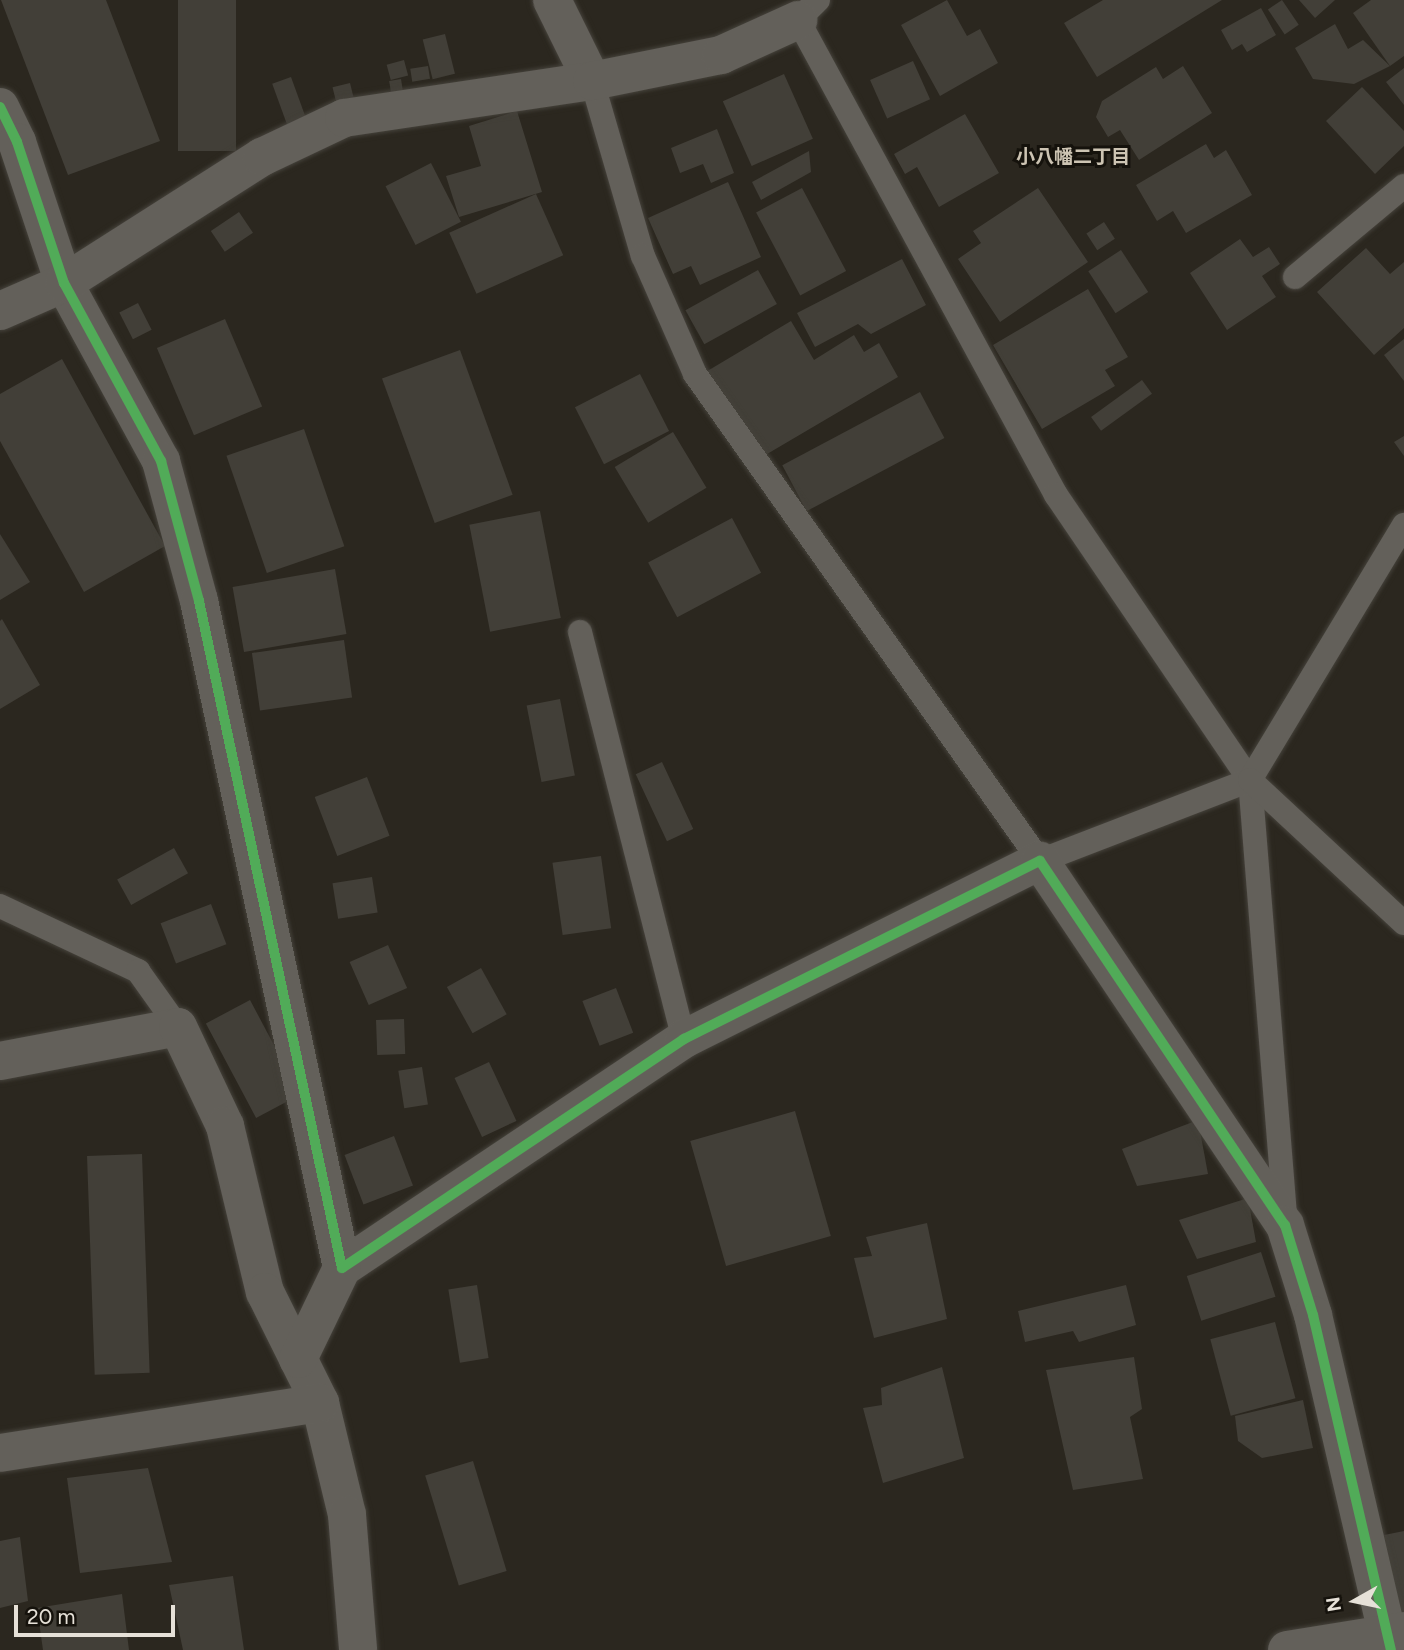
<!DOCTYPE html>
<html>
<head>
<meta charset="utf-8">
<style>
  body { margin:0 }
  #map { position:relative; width:1404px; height:1650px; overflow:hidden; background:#2b271f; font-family:Figtree,"Noto Sans JP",sans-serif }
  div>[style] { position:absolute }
  .building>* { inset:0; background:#423f38; transform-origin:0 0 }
  .roads { filter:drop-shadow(0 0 2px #45423b) drop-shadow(0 0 2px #45423b) }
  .lane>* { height:24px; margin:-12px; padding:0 12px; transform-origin:12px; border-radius:12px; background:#63605a }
  .street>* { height:38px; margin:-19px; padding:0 19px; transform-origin:19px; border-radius:19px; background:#63605a }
  .cycleway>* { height:10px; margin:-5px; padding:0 5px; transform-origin:5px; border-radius:5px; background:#51ab58 }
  span { translate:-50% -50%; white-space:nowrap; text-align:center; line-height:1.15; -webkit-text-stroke:6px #15120c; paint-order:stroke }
  .neighbourhood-label { font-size:19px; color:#cdc4b3; font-weight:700 }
  .north { position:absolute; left:1320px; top:1566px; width:70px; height:70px; -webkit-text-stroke:5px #15120c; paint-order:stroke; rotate:261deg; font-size:19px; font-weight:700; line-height:28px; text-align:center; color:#e6e1d8 }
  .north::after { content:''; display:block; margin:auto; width:24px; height:32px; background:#e6e1d8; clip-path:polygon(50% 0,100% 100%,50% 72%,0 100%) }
  .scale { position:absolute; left:14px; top:1605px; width:161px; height:32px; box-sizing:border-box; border:4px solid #e6e1d8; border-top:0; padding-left:9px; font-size:21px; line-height:24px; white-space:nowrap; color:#e6e1d8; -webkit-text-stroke:5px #15120c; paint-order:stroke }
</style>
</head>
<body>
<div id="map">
  <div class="building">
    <div style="clip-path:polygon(1px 0,106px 0,160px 141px,68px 175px)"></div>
    <div style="left:178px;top:0;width:58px;height:151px"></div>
    <div style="clip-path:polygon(947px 0,967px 36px,980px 29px,998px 63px,940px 96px,901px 25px)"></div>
    <div style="clip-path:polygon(1103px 0,1222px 0,1097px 77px,1064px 23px)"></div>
    <div style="left:1282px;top:0;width:30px;height:17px;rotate:56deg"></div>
    <div style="clip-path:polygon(1299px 0,1335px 0,1315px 18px)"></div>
    <div style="clip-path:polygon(1371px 0,1404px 0,1404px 56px,1390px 66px,1353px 13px)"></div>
    <div style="clip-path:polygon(1261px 8px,1276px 35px,1247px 52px,1242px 44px,1232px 50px,1221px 30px)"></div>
    <div style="clip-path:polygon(1335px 24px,1348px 49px,1363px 40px,1390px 66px,1354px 84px,1313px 79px,1295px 48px)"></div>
    <div style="left:445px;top:34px;width:41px;height:23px;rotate:76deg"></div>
    <div style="left:404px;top:60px;width:16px;height:18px;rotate:75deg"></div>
    <div style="left:913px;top:61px;width:42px;height:47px;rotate:66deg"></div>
    <div style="left:428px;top:66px;width:13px;height:18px;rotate:81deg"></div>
    <div style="clip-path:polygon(1183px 66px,1212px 113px,1139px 160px,1120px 130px,1108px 137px,1096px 117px,1102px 101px,1156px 67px,1163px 79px)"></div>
    <div style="clip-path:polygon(1404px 68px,1404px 105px,1386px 82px)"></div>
    <div style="left:784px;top:74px;width:71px;height:67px;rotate:66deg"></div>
    <div style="left:291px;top:77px;width:46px;height:20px;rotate:70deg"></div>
    <div style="left:401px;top:79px;width:13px;height:12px;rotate:81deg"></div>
    <div style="left:350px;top:83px;width:16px;height:18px;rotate:76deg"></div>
    <div style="clip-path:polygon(1362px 87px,1404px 131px,1404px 146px,1375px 174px,1326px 121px)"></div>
    <div style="clip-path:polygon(517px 111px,542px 192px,459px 217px,446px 176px,481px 166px,469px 126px)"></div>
    <div style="clip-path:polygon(965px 114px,999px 173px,939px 207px,917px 167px,905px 174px,894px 154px)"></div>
    <div style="clip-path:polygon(717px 129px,734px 173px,711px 183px,703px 164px,680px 173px,671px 148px)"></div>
    <div style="clip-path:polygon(1206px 144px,1214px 158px,1226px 150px,1252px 195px,1186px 233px,1173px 211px,1157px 221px,1136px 185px)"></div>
    <div style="clip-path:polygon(809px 151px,811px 172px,761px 200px,752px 182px)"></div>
    <div style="left:431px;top:163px;width:66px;height:51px;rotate:63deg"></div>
    <div style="clip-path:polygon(728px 182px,761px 257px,700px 285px,691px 266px,673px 274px,648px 218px)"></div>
    <div style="left:802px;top:188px;width:94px;height:52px;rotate:62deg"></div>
    <div style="clip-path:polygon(1038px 188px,1088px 262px,1000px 322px,958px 259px,981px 243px,973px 231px)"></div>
    <div style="left:536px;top:194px;width:67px;height:95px;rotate:66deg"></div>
    <div style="left:239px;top:212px;width:25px;height:34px;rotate:56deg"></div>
    <div style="left:1104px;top:222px;width:20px;height:21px;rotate:57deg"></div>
    <div style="clip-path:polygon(1240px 239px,1253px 257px,1269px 247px,1280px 264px,1262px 276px,1276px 297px,1227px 330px,1190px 273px)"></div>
    <div style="clip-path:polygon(1366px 248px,1390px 274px,1404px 262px,1404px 328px,1374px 355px,1317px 292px)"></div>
    <div style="left:1121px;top:250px;width:50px;height:39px;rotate:57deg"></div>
    <div style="clip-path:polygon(902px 259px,926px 305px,871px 334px,858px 324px,815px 347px,797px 313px)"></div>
    <div style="left:758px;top:270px;width:39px;height:83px;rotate:61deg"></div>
    <div style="clip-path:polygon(1088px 289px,1128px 357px,1105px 370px,1115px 386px,1042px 429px,993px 345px)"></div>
    <div style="left:138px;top:303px;width:30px;height:21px;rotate:63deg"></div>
    <div style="left:225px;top:319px;width:95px;height:74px;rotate:67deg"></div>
    <div style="clip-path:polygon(791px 321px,814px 360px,854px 335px,864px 352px,879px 343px,898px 377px,755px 461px,704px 373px)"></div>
    <div style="clip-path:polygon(1404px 339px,1404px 381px,1384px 355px)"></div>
    <div style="left:460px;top:350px;width:154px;height:83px;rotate:70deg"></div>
    <div style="clip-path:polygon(62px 359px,165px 546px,84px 592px,0 441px,0 394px)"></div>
    <div style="left:640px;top:374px;width:64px;height:73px;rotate:63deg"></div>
    <div style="left:1142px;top:380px;width:17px;height:63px;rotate:54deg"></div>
    <div style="left:920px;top:392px;width:52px;height:156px;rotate:62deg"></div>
    <div style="left:304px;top:429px;width:124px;height:82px;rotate:71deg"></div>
    <div style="left:673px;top:432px;width:65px;height:68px;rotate:59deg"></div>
    <div style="clip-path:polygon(1404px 436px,1404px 456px,1394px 442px)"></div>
    <div style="left:540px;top:511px;width:109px;height:72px;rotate:79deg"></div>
    <div style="left:732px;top:518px;width:62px;height:95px;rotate:62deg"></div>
    <div style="clip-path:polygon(0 534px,30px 582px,0 600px)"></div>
    <div style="left:335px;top:569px;width:66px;height:104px;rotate:80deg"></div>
    <div style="clip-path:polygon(2px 619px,40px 685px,0 709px,0 621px)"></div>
    <div style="left:344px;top:640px;width:58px;height:93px;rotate:82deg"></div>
    <div style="left:560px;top:699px;width:78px;height:34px;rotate:79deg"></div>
    <div style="left:662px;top:762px;width:74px;height:29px;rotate:65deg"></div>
    <div style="left:367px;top:777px;width:63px;height:56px;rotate:69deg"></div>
    <div style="left:174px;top:848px;width:29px;height:65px;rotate:61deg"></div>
    <div style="left:601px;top:856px;width:73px;height:49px;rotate:82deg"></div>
    <div style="left:372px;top:877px;width:36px;height:40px;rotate:81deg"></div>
    <div style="left:211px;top:904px;width:43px;height:54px;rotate:69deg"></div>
    <div style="left:388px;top:945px;width:47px;height:42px;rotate:66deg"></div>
    <div style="left:481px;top:968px;width:53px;height:39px;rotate:61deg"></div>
    <div style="left:616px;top:988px;width:48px;height:36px;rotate:69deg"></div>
    <div style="left:250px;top:1000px;width:107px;height:50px;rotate:62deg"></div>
    <div style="left:404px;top:1019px;width:35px;height:28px;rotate:88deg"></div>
    <div style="left:489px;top:1062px;width:65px;height:38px;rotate:65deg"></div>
    <div style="left:422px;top:1067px;width:38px;height:24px;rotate:81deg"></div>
    <div style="left:795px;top:1111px;width:130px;height:109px;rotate:74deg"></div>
    <div style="clip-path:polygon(1198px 1120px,1208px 1174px,1137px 1186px,1122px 1149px)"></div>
    <div style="left:394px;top:1136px;width:53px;height:53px;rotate:69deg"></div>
    <div style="left:142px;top:1154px;width:219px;height:55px;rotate:88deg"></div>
    <div style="clip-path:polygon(1248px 1198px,1256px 1242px,1197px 1259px,1179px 1220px)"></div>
    <div style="clip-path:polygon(927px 1223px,947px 1319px,874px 1338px,854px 1258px,872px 1256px,866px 1237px)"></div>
    <div style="left:1261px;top:1252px;width:47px;height:78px;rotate:72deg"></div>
    <div style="left:477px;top:1285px;width:74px;height:29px;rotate:81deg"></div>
    <div style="clip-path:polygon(1126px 1285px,1136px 1325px,1079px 1342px,1073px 1331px,1025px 1342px,1018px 1311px)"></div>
    <div style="left:1275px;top:1322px;width:79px;height:67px;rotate:75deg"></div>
    <div style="clip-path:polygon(1134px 1357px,1142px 1409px,1130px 1417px,1143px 1479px,1073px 1490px,1046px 1370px)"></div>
    <div style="clip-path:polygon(942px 1367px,964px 1458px,883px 1483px,863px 1408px,882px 1405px,881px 1388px)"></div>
    <div style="clip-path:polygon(1303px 1400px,1313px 1448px,1262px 1458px,1238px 1441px,1235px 1416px)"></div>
    <div style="left:473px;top:1461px;width:115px;height:50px;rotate:73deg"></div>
    <div style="clip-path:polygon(148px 1468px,172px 1562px,80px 1573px,67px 1478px)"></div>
    <div style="clip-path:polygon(1404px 1531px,1404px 1613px,1401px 1614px,1384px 1535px)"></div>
    <div style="clip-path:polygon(20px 1537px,28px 1601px,0 1608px,0 1541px)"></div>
    <div style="clip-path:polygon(233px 1576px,244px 1650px,183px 1650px,169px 1585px)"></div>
    <div style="clip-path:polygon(122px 1594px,129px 1650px,43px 1650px,37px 1608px)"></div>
  </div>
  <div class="roads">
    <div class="lane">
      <div style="left:818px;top:0;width:28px;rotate:135deg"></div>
      <div style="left:798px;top:20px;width:541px;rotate:61.49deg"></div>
      <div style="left:1056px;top:495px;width:345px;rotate:55.8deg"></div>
      <div style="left:1250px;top:780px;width:438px;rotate:85.4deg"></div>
      <div style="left:592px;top:81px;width:182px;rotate:73.8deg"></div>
      <div style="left:643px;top:256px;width:129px;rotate:66.2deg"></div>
      <div style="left:695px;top:374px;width:597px;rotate:54.69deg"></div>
      <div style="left:1040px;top:861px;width:225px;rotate:-21.1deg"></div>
      <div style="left:1250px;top:780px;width:298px;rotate:-58.9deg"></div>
      <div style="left:1295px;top:277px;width:142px;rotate:-39.9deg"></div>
      <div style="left:580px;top:632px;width:420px;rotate:75.7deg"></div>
      <div style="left:1250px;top:780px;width:210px;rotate:42.9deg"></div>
      <div style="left:0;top:906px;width:153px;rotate:25.2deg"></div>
      <div style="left:138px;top:971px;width:69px;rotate:54.5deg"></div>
    </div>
    <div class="street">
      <div style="left:552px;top:0;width:90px;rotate:63.7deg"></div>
      <div style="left:0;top:107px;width:39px;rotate:64deg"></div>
      <div style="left:17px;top:142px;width:149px;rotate:71.6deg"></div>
      <div style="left:64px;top:283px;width:203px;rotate:61.4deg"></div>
      <div style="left:161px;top:461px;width:145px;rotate:74.8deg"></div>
      <div style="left:199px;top:601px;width:682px;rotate:77.9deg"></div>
      <div style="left:342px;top:1268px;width:412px;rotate:-33.8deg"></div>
      <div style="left:684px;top:1039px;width:398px;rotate:-26.6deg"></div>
      <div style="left:1040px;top:861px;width:439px;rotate:56.1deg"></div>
      <div style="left:1285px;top:1225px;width:94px;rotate:72.7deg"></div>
      <div style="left:1313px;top:1315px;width:344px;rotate:76.9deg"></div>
      <div style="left:0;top:311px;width:70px;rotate:-23.6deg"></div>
      <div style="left:64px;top:283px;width:235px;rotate:-32.5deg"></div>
      <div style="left:262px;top:157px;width:91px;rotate:-25.4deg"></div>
      <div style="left:344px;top:118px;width:251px;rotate:-8.5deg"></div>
      <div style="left:592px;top:81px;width:132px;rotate:-11.4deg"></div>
      <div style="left:721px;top:55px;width:85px;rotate:-24.4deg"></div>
      <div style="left:0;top:1061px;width:181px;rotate:-10.8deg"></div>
      <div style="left:178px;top:1027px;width:110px;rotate:64.6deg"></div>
      <div style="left:225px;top:1126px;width:171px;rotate:76.5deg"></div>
      <div style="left:265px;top:1292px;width:124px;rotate:63.6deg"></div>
      <div style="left:320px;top:1403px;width:115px;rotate:76.4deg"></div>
      <div style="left:347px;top:1515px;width:135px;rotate:85.3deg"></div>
      <div style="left:298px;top:1359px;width:101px;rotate:-64.2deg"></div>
      <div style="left:0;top:1453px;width:324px;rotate:-8.9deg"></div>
      <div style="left:1287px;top:1650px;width:119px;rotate:-9.2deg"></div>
    </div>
  </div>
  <div class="cycleway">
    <div style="left:0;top:107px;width:39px;rotate:64deg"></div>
    <div style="left:17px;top:142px;width:149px;rotate:71.6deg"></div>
    <div style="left:64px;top:283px;width:203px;rotate:61.4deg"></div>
    <div style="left:161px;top:461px;width:145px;rotate:74.8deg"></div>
    <div style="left:199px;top:601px;width:682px;rotate:77.9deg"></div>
    <div style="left:342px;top:1268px;width:412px;rotate:-33.8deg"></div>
    <div style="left:684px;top:1039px;width:398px;rotate:-26.6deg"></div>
    <div style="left:1040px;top:861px;width:439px;rotate:56.1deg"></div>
    <div style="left:1285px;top:1225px;width:94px;rotate:72.7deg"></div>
    <div style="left:1313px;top:1315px;width:344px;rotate:76.9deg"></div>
  </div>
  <div class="neighbourhood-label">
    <span style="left:1073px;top:157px">小八幡二丁目</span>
  </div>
  <div class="north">N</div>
  <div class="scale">20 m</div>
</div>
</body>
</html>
